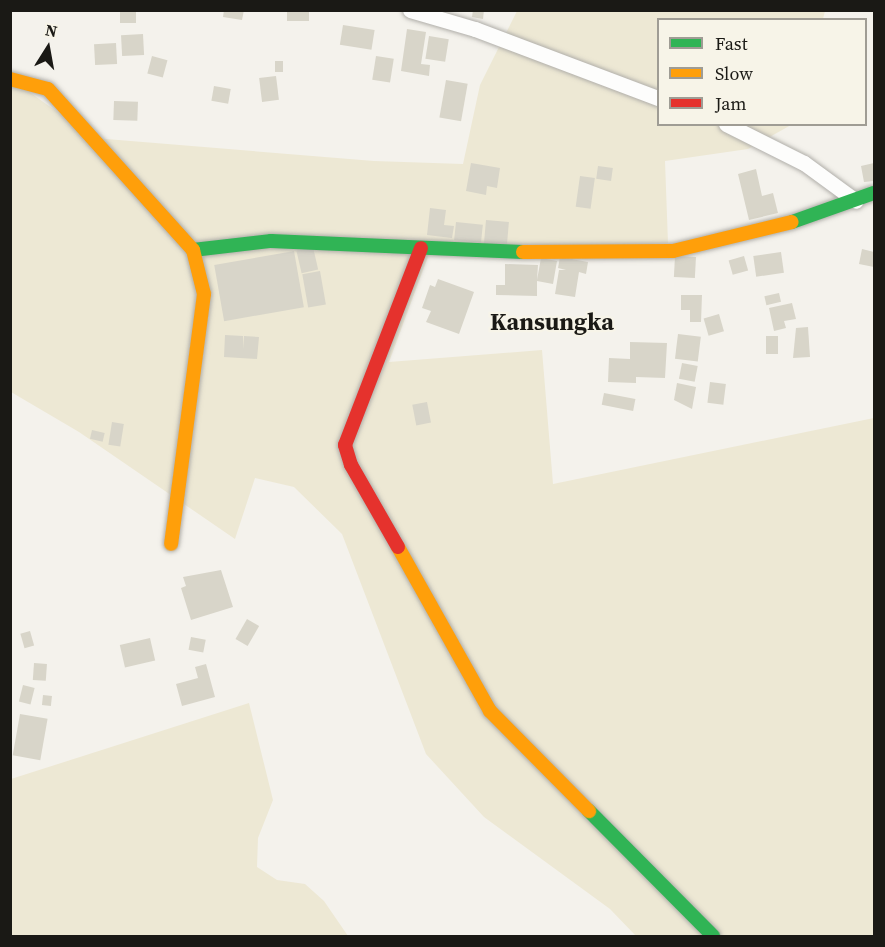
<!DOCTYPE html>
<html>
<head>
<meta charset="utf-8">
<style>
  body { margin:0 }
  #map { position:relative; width:885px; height:947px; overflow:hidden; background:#f4f2ec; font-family:"Source Serif 4",serif }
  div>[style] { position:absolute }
  .green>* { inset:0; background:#ede8d4 }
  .building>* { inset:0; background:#d8d5c9; transform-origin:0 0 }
  .roads { filter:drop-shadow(0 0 2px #b0aea9) drop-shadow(0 0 2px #b0aea9) }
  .street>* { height:15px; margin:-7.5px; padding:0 7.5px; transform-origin:7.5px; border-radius:7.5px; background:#fdfdfc }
  .fast>* { height:14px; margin:-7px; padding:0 7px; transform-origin:7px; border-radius:7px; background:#30b455 }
  .slow>* { height:14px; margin:-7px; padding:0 7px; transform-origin:7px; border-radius:7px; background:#ff9f0a }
  .jam>* { height:14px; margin:-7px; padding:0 7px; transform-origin:7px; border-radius:7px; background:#e5322d }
  span { translate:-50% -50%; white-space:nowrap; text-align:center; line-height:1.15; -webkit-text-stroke:4.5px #f7f4e8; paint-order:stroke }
  .quarter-label { font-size:24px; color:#1a1915; font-weight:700 }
  .frame { position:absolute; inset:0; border:12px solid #1a1915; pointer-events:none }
  .legend { position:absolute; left:657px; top:18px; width:210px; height:108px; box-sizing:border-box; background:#f7f4e8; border:2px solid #9f9c94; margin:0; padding:8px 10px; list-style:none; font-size:18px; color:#1a1915 }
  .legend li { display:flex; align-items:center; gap:12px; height:30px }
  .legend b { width:30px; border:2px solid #9f9c94 }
  .north { position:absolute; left:18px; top:18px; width:60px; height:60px; -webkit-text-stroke:4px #f7f4e8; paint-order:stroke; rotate:11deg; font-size:16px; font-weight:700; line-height:24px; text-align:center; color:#1a1915 }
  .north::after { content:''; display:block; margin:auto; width:21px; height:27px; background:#1a1915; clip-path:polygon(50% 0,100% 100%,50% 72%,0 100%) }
</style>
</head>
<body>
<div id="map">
  <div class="green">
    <div style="clip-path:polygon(517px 11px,825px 11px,823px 19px,658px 20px,658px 124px,791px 125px,748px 149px,665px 161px,668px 243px,429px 254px,389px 362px,542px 350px,553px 484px,874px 418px,874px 936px,636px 936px,610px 909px,484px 817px,426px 754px,342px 534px,294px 487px,255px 478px,235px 539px,79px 432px,11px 392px,11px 79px,94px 138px,374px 161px,463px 164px,480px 85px)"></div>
    <div style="clip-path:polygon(249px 703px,273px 800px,258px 838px,257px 867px,277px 880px,305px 884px,324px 901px,348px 936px,11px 936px,11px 779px)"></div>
  </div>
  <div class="building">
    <div style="clip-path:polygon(224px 10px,244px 10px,242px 20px,223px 17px)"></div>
    <div style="left:287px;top:10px;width:22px;height:11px"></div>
    <div style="clip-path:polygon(473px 10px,484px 10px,483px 19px,472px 17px)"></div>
    <div style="left:136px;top:11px;width:12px;height:16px;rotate:90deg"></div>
    <div style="left:343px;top:25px;width:32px;height:20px;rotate:9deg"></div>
    <div style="clip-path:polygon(407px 29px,426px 32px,421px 64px,430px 65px,429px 76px,401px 71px)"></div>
    <div style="left:143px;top:34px;width:21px;height:22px;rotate:87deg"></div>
    <div style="left:429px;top:36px;width:20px;height:23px;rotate:9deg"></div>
    <div style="left:116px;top:43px;width:21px;height:22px;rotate:87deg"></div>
    <div style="left:152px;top:56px;width:16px;height:18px;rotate:15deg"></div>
    <div style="left:376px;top:56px;width:18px;height:24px;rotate:9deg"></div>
    <div style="left:275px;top:61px;width:8px;height:11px"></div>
    <div style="left:276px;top:76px;width:24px;height:17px;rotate:83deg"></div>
    <div style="left:446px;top:80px;width:22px;height:38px;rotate:10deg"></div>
    <div style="left:214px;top:86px;width:17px;height:15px;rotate:10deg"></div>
    <div style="left:114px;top:101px;width:24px;height:19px;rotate:2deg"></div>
    <div style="clip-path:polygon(471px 163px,500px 168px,497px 188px,487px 186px,486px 195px,466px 191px)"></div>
    <div style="clip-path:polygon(874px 163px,874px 181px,864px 182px,861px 166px)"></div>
    <div style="left:598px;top:166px;width:15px;height:13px;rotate:8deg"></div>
    <div style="clip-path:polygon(756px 169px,762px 196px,773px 193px,778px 213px,749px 220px,738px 174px)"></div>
    <div style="left:580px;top:176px;width:15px;height:31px;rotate:8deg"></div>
    <div style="clip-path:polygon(430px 208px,446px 210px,444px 225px,454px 226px,452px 238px,427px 235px)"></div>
    <div style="left:486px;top:220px;width:23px;height:24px;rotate:5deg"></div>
    <div style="left:456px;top:222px;width:27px;height:18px;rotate:6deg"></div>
    <div style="left:313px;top:247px;width:23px;height:17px;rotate:77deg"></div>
    <div style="clip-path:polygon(862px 249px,874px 252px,874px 267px,859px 264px)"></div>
    <div style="left:294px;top:251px;width:57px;height:81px;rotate:80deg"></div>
    <div style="left:781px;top:252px;width:21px;height:28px;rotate:82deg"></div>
    <div style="left:675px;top:256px;width:21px;height:21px;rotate:3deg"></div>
    <div style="left:744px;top:256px;width:15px;height:16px;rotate:74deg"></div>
    <div style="clip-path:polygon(560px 257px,588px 262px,586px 274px,579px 272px,575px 297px,555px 294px,559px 270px,566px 270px,558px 268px)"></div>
    <div style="clip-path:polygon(541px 258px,557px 261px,553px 284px,537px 281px,537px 296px,496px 295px,496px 285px,505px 285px,505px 264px,538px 265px,537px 280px)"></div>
    <div style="left:320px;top:271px;width:34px;height:18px;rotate:80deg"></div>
    <div style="clip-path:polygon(438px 279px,474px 292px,459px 334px,426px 322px,431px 311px,422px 308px,430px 285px,435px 287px)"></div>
    <div style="left:779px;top:293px;width:9px;height:15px;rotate:77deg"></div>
    <div style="clip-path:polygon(681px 295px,702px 295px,701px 322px,690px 322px,690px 310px,681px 310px)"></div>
    <div style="clip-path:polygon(792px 303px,796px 319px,784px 321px,786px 328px,774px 331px,769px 308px)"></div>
    <div style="left:719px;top:314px;width:18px;height:16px;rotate:74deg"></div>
    <div style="clip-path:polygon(808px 327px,810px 357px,793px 358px,796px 328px)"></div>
    <div style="left:678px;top:334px;width:23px;height:25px;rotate:7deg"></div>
    <div style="clip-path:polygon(225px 335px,243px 336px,243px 349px,244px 336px,259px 337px,257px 359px,224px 357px)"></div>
    <div style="left:766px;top:336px;width:12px;height:18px"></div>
    <div style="clip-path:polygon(630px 342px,667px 343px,665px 378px,636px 377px,636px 383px,608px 382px,609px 358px,630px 359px)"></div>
    <div style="left:682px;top:363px;width:16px;height:16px;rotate:11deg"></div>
    <div style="left:710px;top:382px;width:16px;height:21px;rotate:7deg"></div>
    <div style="clip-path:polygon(677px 383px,696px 387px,692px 409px,674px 400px)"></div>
    <div style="left:604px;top:393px;width:32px;height:12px;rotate:11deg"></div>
    <div style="left:427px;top:402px;width:21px;height:15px;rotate:79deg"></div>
    <div style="left:112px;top:422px;width:12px;height:23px;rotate:9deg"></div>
    <div style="left:92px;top:430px;width:13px;height:9px;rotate:13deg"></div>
    <div style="clip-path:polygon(221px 570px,233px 607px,191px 620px,181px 588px,186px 586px,183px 577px)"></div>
    <div style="left:247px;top:619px;width:14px;height:23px;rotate:30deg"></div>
    <div style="left:30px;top:631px;width:15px;height:10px;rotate:74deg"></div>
    <div style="left:191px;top:637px;width:15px;height:13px;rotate:11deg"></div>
    <div style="left:150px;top:638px;width:23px;height:31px;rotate:77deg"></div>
    <div style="left:34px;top:663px;width:13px;height:17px;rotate:4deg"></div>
    <div style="clip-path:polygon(206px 664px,215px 697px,182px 706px,176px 684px,198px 678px,195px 667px)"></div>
    <div style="left:23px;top:685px;width:12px;height:17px;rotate:14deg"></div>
    <div style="left:43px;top:695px;width:9px;height:10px;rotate:6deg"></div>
    <div style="left:20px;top:714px;width:28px;height:42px;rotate:10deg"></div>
  </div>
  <div class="roads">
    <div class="street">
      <div style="left:410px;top:10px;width:68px;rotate:16.3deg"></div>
      <div style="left:475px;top:29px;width:196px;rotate:20.7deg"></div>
      <div style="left:726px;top:124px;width:87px;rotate:26.6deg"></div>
      <div style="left:804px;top:163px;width:64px;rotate:36.2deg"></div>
    </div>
    <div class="fast">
      <div style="left:792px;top:222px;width:87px;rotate:-19.5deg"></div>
      <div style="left:193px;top:250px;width:79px;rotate:-6.6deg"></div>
      <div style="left:271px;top:241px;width:252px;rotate:2.5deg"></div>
      <div style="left:589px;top:811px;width:176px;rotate:45.2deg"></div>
    </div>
    <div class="slow">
      <div style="left:10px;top:79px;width:39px;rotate:15deg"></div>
      <div style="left:48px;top:89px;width:217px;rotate:48deg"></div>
      <div style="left:193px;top:250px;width:45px;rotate:76deg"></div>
      <div style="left:204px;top:294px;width:252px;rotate:97.5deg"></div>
      <div style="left:523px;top:252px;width:150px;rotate:-0.4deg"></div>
      <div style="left:673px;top:251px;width:122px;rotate:-13.7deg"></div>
      <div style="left:398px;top:547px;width:188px;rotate:60.7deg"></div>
      <div style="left:490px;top:711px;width:141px;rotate:45.3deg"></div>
    </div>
    <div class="jam">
      <div style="left:398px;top:547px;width:95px;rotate:-119.8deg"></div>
      <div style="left:351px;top:465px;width:21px;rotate:-107deg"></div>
      <div style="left:345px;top:445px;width:211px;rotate:-68.9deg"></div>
    </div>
  </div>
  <div class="quarter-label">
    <span style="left:552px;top:322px">Kansungka</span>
  </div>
  <div class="frame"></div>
  <ul class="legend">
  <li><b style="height:8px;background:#30b455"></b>Fast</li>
  <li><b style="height:8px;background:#ff9f0a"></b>Slow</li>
  <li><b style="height:8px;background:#e5322d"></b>Jam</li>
  </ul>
  <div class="north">N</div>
</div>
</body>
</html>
